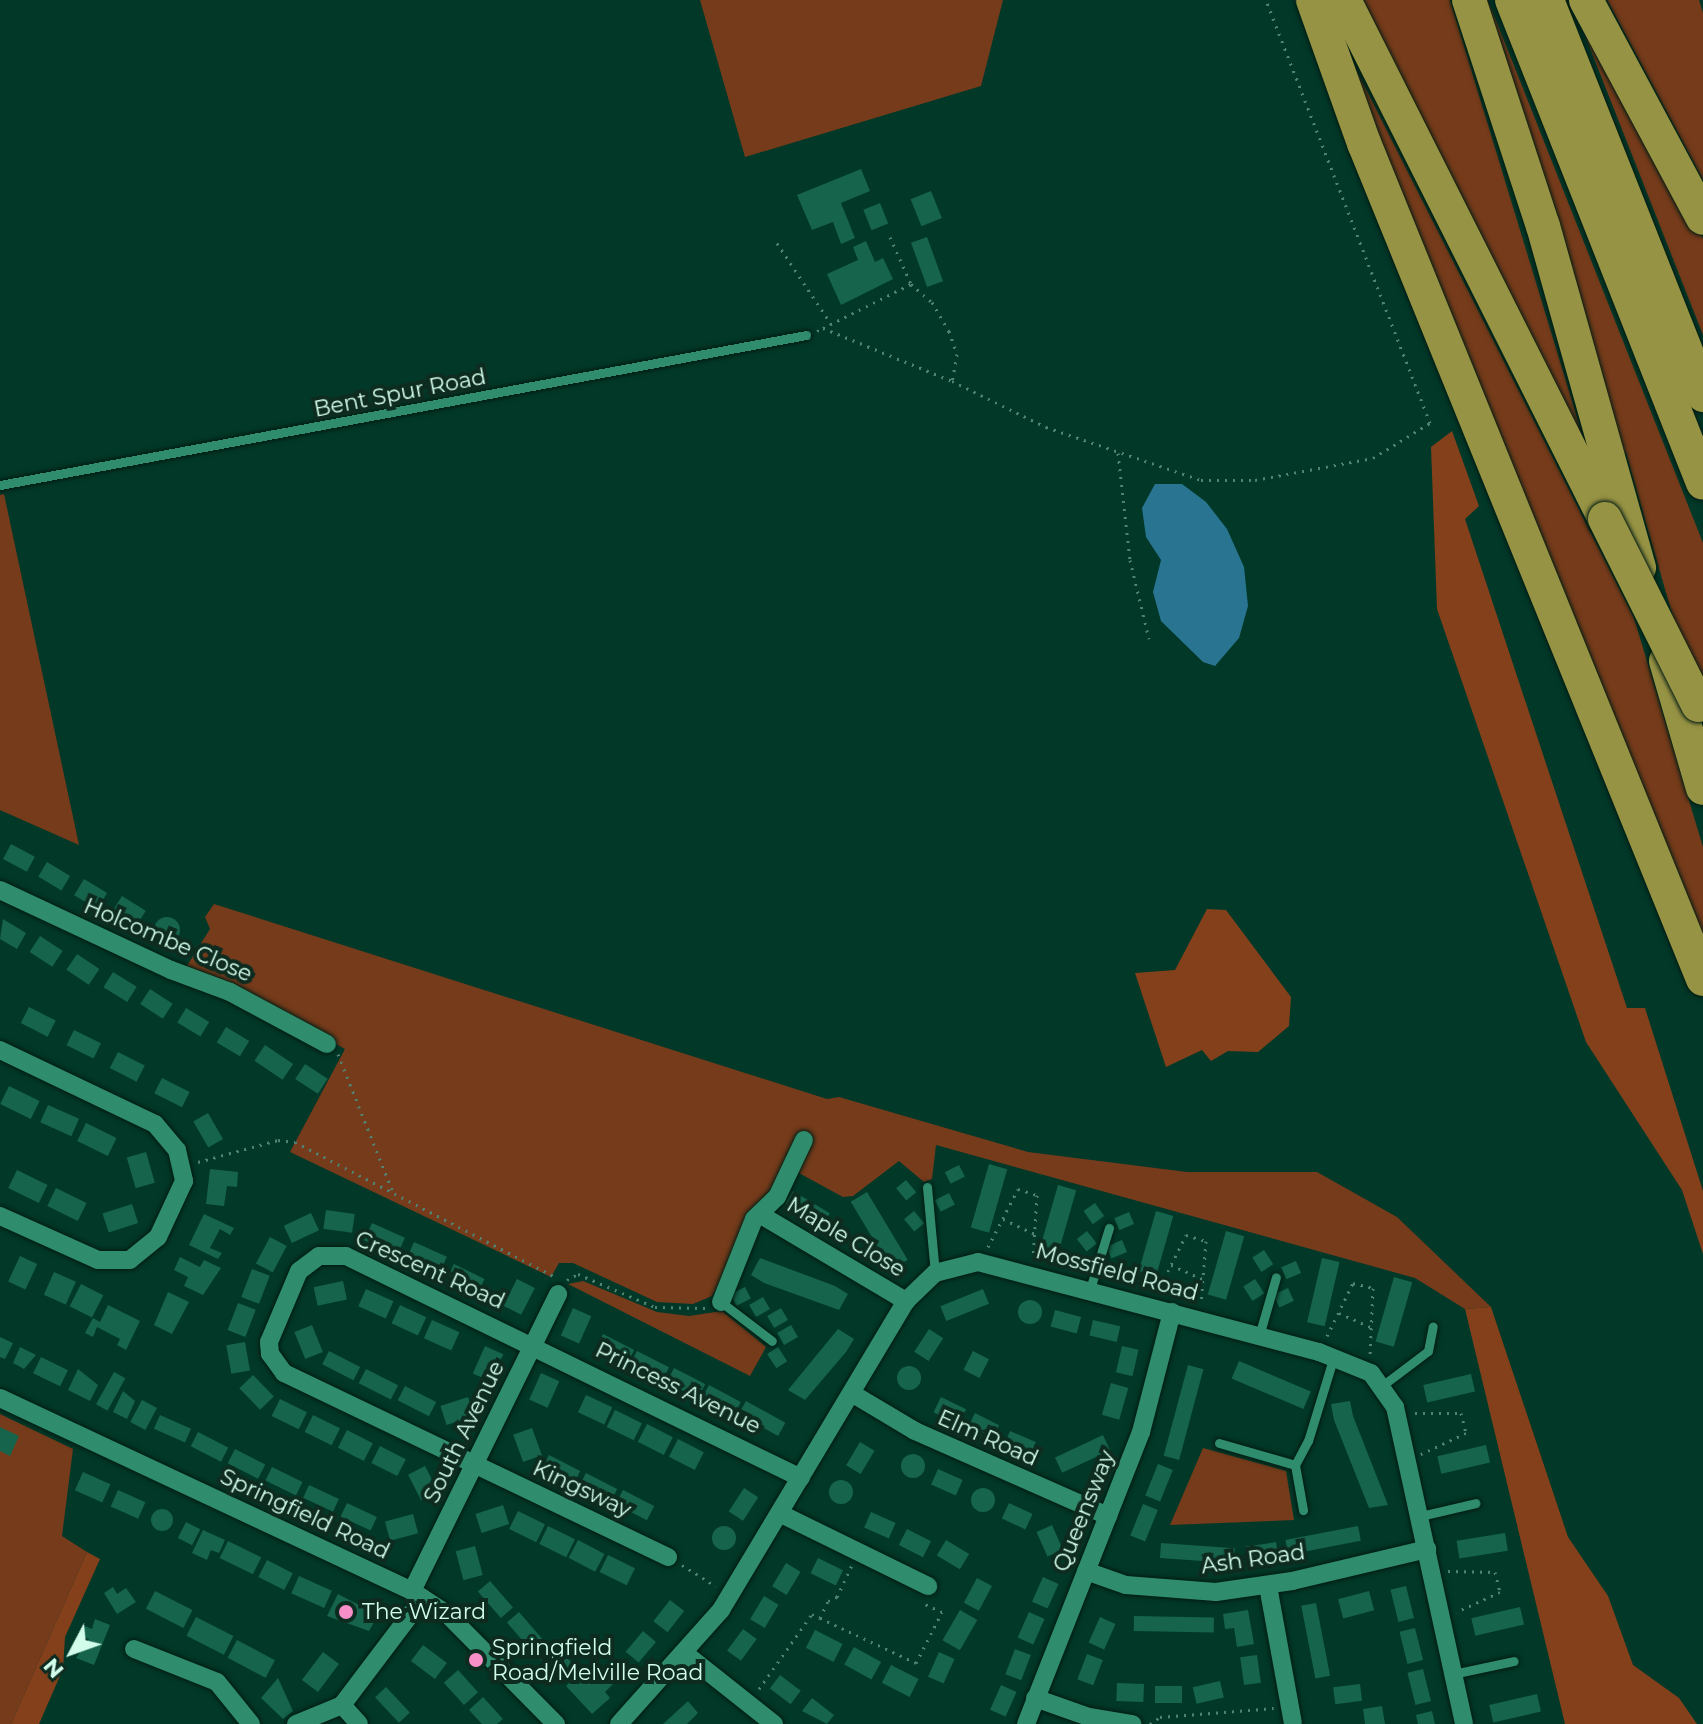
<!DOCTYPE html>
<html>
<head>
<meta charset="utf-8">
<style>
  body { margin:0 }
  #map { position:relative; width:1703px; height:1724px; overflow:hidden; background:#023828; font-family:Montserrat,sans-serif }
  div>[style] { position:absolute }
  .green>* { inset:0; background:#753b1b }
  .forest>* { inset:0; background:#84401a }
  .water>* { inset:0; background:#297591 }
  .building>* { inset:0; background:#15644b; transform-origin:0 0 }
  .round { border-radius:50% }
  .path>* { height:3px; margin-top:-1.5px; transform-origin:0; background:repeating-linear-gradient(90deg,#528372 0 2px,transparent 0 8px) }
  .roads { filter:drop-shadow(0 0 2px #011c12) drop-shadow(0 0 2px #011c12) }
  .service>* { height:9px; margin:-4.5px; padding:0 4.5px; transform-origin:4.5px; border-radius:4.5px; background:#2f8d6d }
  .minor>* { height:18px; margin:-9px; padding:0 9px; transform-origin:9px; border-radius:9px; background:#2f8d6d }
  .motorway>* { height:34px; margin:-17px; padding:0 17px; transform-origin:17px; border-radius:17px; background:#979344 }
  .bridges { filter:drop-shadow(0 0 2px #011c12) drop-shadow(0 0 2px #011c12) }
  .motorway-bridge>* { height:34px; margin:-17px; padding:0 17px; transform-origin:17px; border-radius:17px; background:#979344 }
  .dots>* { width:22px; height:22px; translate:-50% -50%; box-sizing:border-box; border:4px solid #0e2b20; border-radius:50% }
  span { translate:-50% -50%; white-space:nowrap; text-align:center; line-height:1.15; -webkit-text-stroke:8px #0e2b20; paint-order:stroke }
  .street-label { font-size:22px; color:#d3fdeb }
  .poi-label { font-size:22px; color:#d3fdeb }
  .left { translate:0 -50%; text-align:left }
  .north { position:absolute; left:32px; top:1612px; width:80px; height:80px; -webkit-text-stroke:6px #0e2b20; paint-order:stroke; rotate:229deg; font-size:22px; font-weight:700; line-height:32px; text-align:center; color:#d3fdeb }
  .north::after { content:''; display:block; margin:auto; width:28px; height:36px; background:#d3fdeb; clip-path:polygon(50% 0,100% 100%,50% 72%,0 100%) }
</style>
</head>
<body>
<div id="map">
  <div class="green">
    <div style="clip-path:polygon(700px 0,1003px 0,981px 86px,745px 157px)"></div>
    <div style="clip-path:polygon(1356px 0,1450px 0,1590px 460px)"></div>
    <div style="clip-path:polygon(1481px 0,1488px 0,1703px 543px,1703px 690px,1681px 645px,1626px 453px,1620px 454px)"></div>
    <div style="clip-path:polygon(1571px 0,1703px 238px,1703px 335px)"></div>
    <div style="clip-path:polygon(1607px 0,1699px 0,1703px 13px,1703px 180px)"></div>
    <div style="clip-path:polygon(1337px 32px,1634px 618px,1703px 847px,1703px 953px)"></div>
    <div style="clip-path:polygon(4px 494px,79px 845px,0 810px,0 495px)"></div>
    <div style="clip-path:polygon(214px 904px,827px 1099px,839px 1097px,1028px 1152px,1187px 1172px,1317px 1172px,1397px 1217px,1491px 1307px,1465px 1309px,1415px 1278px,936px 1145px,932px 1179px,924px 1182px,899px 1161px,853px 1196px,843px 1197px,797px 1172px,812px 1140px,797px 1133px,770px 1195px,712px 1296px,693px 1304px,657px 1302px,573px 1263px,559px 1263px,551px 1277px,290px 1152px,345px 1049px,236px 989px,185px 969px,210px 929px,205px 917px)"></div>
    <div style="clip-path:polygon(583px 1281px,657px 1312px,689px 1316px,722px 1311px,766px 1347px,750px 1376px,568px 1284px)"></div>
    <div style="clip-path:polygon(0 1414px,73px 1449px,62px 1536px,87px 1552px,11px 1724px,0 1724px)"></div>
    <div style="clip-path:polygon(1203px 1448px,1286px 1471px,1294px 1520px,1170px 1525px)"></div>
  </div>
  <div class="forest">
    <div style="clip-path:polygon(1452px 431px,1479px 506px,1465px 519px,1627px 1008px,1645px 1008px,1703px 1191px,1703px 1254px,1682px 1190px,1586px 1042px,1437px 609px,1431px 447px)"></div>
    <div style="clip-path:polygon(1207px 909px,1226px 910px,1291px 997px,1289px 1026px,1258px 1052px,1228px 1051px,1211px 1061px,1202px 1050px,1166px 1067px,1135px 973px,1175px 970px)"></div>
    <div style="clip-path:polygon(1491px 1307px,1568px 1537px,1608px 1596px,1633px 1665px,1679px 1698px,1697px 1724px,1565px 1724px,1465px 1309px)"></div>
    <div style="clip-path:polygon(87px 1552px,100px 1559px,65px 1637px,63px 1669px,39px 1724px,11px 1724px)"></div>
  </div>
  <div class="water">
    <div style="clip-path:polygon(1155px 484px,1182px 484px,1206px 502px,1227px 529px,1244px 567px,1248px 606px,1239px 638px,1215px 666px,1203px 662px,1161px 621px,1153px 592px,1161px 560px,1146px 537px,1142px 508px)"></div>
  </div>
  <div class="building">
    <div style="clip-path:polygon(861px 169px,870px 191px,841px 203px,855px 238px,841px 244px,833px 222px,812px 230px,797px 195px)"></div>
    <div style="left:931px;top:191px;width:29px;height:22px;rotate:68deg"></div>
    <div style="left:880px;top:203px;width:22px;height:18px;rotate:68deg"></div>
    <div style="left:927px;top:237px;width:47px;height:17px;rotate:70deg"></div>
    <div style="clip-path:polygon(866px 241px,875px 262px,883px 258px,893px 279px,841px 305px,827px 274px,858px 260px,853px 247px)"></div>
    <div style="left:11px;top:844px;width:27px;height:17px;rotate:28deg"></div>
    <div style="left:47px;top:862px;width:27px;height:17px;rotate:31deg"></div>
    <div style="left:84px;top:879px;width:27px;height:19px;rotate:31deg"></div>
    <div style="left:122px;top:896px;width:28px;height:18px;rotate:32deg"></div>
    <div class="round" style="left:154px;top:917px;width:26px;height:26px"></div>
    <div style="clip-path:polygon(3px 919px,26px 933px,17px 949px,0 939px)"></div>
    <div style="left:40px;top:936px;width:27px;height:19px;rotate:33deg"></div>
    <div style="left:77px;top:954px;width:27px;height:19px;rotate:34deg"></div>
    <div style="left:113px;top:972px;width:28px;height:18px;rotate:32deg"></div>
    <div style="left:150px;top:989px;width:27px;height:18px;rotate:33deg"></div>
    <div style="left:29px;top:1007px;width:30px;height:18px;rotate:27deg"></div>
    <div style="left:186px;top:1008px;width:27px;height:17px;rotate:31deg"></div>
    <div style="left:226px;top:1027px;width:27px;height:18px;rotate:31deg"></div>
    <div style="left:74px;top:1030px;width:30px;height:17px;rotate:26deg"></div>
    <div style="left:265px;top:1045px;width:34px;height:19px;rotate:34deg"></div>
    <div style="left:118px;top:1052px;width:30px;height:18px;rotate:27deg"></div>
    <div style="left:305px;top:1064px;width:27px;height:18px;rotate:33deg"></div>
    <div style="left:162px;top:1078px;width:31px;height:17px;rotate:27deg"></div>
    <div style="left:9px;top:1086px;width:34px;height:20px;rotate:26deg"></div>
    <div style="left:48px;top:1105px;width:34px;height:19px;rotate:24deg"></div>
    <div style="left:208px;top:1113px;width:30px;height:17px;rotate:60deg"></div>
    <div style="left:86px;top:1123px;width:34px;height:20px;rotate:26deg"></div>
    <div style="left:146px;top:1152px;width:32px;height:20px;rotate:74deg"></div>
    <div style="left:989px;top:1164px;width:19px;height:66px;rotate:16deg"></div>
    <div style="left:959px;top:1165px;width:13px;height:16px;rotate:63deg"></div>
    <div style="clip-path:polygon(210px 1169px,238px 1172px,237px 1187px,227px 1186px,224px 1206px,206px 1204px)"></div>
    <div style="left:17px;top:1170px;width:34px;height:20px;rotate:26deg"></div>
    <div style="left:906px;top:1180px;width:16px;height:13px;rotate:50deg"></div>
    <div style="left:1058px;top:1185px;width:19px;height:66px;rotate:16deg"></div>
    <div style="left:56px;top:1188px;width:34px;height:20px;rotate:26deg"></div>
    <div style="left:793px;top:1191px;width:43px;height:15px;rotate:31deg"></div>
    <div style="left:867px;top:1192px;width:79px;height:19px;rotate:59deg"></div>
    <div style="left:949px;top:1193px;width:13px;height:16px;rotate:63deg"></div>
    <div style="left:1095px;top:1203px;width:16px;height:14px;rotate:55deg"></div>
    <div style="left:132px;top:1204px;width:20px;height:31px;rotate:72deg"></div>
    <div style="left:326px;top:1210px;width:29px;height:19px;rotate:8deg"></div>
    <div style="left:914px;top:1211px;width:16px;height:13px;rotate:50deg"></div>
    <div style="left:1156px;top:1211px;width:18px;height:66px;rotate:16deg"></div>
    <div style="left:1129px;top:1212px;width:13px;height:16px;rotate:67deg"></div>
    <div style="left:311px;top:1213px;width:19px;height:30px;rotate:65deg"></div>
    <div style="clip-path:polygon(204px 1214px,234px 1228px,230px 1235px,220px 1229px,210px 1248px,222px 1253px,218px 1259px,189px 1245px)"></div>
    <div style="left:372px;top:1223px;width:36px;height:19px;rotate:24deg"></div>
    <div style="left:1087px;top:1231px;width:16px;height:13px;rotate:52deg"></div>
    <div style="left:1226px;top:1231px;width:19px;height:66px;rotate:16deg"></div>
    <div style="left:270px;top:1237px;width:19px;height:30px;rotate:28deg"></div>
    <div style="left:1122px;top:1240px;width:13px;height:17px;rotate:67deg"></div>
    <div style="left:414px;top:1242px;width:36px;height:20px;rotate:24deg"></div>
    <div style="left:1264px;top:1250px;width:17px;height:14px;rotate:57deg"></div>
    <div style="left:20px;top:1256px;width:19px;height:28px;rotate:25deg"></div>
    <div style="clip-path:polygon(180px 1257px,200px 1267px,204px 1260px,221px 1268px,203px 1295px,184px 1286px,188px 1277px,174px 1270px)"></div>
    <div style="clip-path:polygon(760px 1258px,835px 1286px,848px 1294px,839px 1310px,764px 1283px,751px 1275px)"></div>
    <div style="left:1322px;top:1258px;width:18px;height:66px;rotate:13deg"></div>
    <div style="left:1296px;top:1261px;width:13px;height:16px;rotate:67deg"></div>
    <div style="left:454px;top:1264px;width:34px;height:15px;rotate:26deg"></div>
    <div style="left:252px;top:1269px;width:19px;height:30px;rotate:21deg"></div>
    <div style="left:54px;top:1272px;width:24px;height:25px;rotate:24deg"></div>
    <div style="left:1394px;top:1277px;width:19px;height:67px;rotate:16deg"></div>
    <div style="left:517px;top:1279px;width:20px;height:30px;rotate:27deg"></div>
    <div style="left:1255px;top:1279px;width:17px;height:14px;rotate:57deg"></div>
    <div style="left:343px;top:1281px;width:19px;height:30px;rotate:78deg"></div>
    <div style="left:81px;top:1284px;width:25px;height:25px;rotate:27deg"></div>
    <div style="left:745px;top:1287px;width:13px;height:16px;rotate:63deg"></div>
    <div style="left:1288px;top:1288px;width:14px;height:16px;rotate:65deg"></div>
    <div style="left:366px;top:1289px;width:30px;height:19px;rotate:24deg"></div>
    <div style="left:983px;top:1289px;width:16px;height:46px;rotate:68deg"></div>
    <div style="clip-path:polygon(168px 1292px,189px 1302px,172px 1334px,154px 1325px)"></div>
    <div style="left:763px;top:1297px;width:14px;height:16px;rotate:60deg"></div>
    <div class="round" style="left:1018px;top:1300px;width:24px;height:24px"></div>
    <div style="left:238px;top:1303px;width:19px;height:29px;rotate:21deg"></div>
    <div style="clip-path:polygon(108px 1305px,140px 1321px,126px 1350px,117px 1345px,120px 1339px,97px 1327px,93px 1337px,85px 1333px,93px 1318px,100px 1322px)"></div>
    <div style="left:400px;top:1305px;width:29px;height:20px;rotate:25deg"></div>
    <div style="left:573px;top:1308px;width:20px;height:30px;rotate:24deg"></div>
    <div style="left:781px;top:1308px;width:14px;height:16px;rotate:60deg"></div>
    <div style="left:1055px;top:1310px;width:27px;height:17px;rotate:15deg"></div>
    <div style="left:432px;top:1320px;width:30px;height:20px;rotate:24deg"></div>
    <div style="left:1093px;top:1320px;width:28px;height:16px;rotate:13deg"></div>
    <div style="left:312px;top:1325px;width:29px;height:19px;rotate:68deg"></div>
    <div style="left:791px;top:1325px;width:14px;height:16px;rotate:60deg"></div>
    <div style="clip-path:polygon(838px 1329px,854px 1339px,846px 1352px,805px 1400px,788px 1390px)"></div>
    <div style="left:929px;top:1329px;width:17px;height:27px;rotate:33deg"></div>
    <div style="left:603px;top:1334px;width:35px;height:16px;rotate:27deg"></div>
    <div style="clip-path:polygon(0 1337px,13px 1343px,5px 1359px,0 1357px)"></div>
    <div style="left:245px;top:1342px;width:29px;height:19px;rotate:80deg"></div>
    <div style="left:485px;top:1346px;width:20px;height:30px;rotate:24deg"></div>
    <div style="left:1122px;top:1346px;width:17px;height:27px;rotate:13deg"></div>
    <div style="clip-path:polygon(20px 1347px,36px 1355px,24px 1369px,13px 1363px)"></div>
    <div style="left:778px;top:1347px;width:17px;height:13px;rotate:57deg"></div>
    <div style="left:329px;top:1351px;width:35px;height:15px;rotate:27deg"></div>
    <div style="left:637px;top:1351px;width:36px;height:16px;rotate:27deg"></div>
    <div style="left:973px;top:1351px;width:18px;height:21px;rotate:27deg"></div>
    <div style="left:41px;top:1357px;width:30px;height:18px;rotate:26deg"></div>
    <div style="left:1239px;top:1361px;width:78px;height:19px;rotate:23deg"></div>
    <div style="left:1188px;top:1365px;width:16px;height:94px;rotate:15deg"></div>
    <div class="round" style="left:897px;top:1366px;width:24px;height:24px"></div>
    <div style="left:674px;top:1368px;width:35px;height:16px;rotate:27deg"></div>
    <div style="clip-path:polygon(78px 1369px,98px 1385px,90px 1401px,68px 1390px)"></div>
    <div style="left:366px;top:1369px;width:36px;height:16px;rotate:27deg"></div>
    <div style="left:114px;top:1372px;width:13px;height:37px;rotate:29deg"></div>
    <div style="left:541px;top:1373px;width:20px;height:29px;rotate:24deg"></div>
    <div style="left:1471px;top:1374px;width:18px;height:49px;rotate:77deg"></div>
    <div style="left:253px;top:1375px;width:30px;height:19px;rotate:46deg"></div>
    <div style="left:1111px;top:1383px;width:18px;height:33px;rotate:16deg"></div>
    <div style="left:709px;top:1385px;width:36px;height:16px;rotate:28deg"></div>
    <div style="left:405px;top:1386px;width:35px;height:16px;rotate:27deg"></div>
    <div style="clip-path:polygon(123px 1391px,135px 1401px,127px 1419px,113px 1412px)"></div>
    <div style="left:586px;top:1395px;width:29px;height:19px;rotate:25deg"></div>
    <div style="left:468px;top:1397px;width:20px;height:29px;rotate:72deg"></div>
    <div style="left:941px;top:1397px;width:28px;height:17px;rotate:26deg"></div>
    <div style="left:280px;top:1399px;width:30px;height:19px;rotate:26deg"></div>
    <div style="left:142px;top:1400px;width:17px;height:25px;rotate:28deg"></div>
    <div style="left:746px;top:1401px;width:45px;height:15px;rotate:29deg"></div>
    <div style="clip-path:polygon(1350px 1401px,1353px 1416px,1388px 1505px,1369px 1508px,1334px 1420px,1331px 1404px)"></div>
    <div style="left:615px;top:1410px;width:30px;height:19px;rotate:26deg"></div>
    <div style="left:975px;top:1413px;width:27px;height:17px;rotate:27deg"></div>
    <div style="left:160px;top:1415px;width:34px;height:15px;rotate:24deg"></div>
    <div style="left:313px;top:1415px;width:30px;height:19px;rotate:26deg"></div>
    <div style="left:647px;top:1424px;width:29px;height:20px;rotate:27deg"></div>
    <div style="clip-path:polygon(0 1427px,19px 1436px,10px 1456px,0 1451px)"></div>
    <div style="left:532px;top:1428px;width:29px;height:20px;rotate:70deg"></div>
    <div style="left:347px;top:1430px;width:29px;height:20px;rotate:27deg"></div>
    <div style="left:1010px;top:1431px;width:28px;height:17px;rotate:23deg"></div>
    <div style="left:198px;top:1432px;width:34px;height:16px;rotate:27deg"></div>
    <div style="left:1103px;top:1435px;width:17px;height:53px;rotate:65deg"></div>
    <div style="left:678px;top:1439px;width:29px;height:20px;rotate:27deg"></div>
    <div style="left:860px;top:1442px;width:17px;height:27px;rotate:31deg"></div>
    <div style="left:1486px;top:1445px;width:18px;height:50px;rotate:77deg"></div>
    <div style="left:380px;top:1446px;width:29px;height:19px;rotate:27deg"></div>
    <div style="left:235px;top:1449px;width:34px;height:16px;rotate:27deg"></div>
    <div class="round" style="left:901px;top:1454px;width:24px;height:24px"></div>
    <div style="left:549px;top:1455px;width:35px;height:16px;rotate:27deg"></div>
    <div style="left:1158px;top:1464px;width:16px;height:34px;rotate:22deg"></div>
    <div style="left:425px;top:1466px;width:29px;height:19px;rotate:63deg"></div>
    <div style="left:272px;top:1467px;width:34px;height:15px;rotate:26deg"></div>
    <div style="left:938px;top:1469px;width:27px;height:17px;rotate:24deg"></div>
    <div style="left:83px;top:1472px;width:30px;height:20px;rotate:24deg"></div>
    <div style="left:586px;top:1473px;width:35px;height:15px;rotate:27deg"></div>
    <div class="round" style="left:829px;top:1480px;width:24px;height:24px"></div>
    <div style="left:309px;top:1485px;width:33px;height:14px;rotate:25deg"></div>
    <div class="round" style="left:971px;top:1488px;width:24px;height:24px"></div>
    <div style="left:744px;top:1488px;width:17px;height:28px;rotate:33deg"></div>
    <div style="left:118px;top:1490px;width:30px;height:18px;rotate:24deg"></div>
    <div style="left:623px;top:1490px;width:35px;height:16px;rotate:27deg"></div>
    <div style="left:347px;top:1503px;width:33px;height:15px;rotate:25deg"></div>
    <div style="left:1009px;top:1503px;width:26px;height:17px;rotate:25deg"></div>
    <div style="left:1143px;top:1504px;width:16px;height:34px;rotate:22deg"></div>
    <div style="left:503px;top:1505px;width:20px;height:29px;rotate:72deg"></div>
    <div class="round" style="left:151px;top:1509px;width:22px;height:22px"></div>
    <div style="left:518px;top:1511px;width:30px;height:20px;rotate:26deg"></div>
    <div style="left:871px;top:1512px;width:27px;height:17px;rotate:24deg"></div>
    <div style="left:413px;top:1514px;width:20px;height:29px;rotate:75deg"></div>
    <div style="left:186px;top:1522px;width:16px;height:18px;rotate:27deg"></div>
    <div style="left:1052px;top:1525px;width:27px;height:17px;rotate:66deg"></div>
    <div class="round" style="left:712px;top:1526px;width:24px;height:24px"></div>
    <div style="left:548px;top:1526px;width:30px;height:20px;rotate:26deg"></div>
    <div style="left:1358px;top:1526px;width:15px;height:74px;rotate:79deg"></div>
    <div style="left:907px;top:1529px;width:27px;height:18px;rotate:27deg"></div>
    <div style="clip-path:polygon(203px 1530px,225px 1540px,219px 1553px,211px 1550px,207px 1560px,192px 1553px)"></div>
    <div style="left:1505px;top:1533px;width:18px;height:49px;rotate:81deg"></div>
    <div style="left:578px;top:1540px;width:30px;height:20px;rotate:28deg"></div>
    <div style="left:946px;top:1540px;width:27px;height:18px;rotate:31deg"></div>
    <div style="left:228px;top:1541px;width:37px;height:19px;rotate:26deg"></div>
    <div style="left:1276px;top:1542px;width:19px;height:31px;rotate:81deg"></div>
    <div style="left:1161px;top:1543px;width:74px;height:15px;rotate:4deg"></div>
    <div style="left:475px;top:1546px;width:30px;height:20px;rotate:75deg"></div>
    <div style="left:608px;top:1555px;width:30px;height:19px;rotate:26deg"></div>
    <div style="left:818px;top:1558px;width:28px;height:17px;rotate:26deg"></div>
    <div style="left:267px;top:1560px;width:29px;height:19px;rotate:27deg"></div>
    <div style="left:786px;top:1563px;width:17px;height:27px;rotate:31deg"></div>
    <div style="left:299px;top:1576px;width:36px;height:19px;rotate:24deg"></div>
    <div style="left:1043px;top:1577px;width:17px;height:27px;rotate:24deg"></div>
    <div style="left:977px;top:1578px;width:17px;height:28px;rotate:28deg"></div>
    <div style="left:490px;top:1581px;width:35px;height:16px;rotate:49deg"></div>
    <div style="left:1406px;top:1586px;width:33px;height:16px;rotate:76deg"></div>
    <div style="clip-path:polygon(113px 1587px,117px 1594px,126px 1588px,136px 1602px,117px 1614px,104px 1593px)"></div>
    <div style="left:155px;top:1591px;width:42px;height:20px;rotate:27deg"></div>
    <div style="left:1369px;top:1591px;width:20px;height:32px;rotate:75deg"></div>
    <div style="clip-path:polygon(338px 1594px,378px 1615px,369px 1631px,327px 1616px)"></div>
    <div style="left:764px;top:1596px;width:17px;height:27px;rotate:31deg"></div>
    <div style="left:670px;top:1600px;width:18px;height:27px;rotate:38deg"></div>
    <div style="left:1316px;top:1603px;width:74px;height:15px;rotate:79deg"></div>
    <div style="left:1520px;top:1607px;width:18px;height:50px;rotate:77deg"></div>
    <div style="left:960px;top:1610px;width:20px;height:35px;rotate:30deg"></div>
    <div style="clip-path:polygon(1248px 1610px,1254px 1644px,1237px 1647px,1234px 1628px,1225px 1629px,1223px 1614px)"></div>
    <div style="left:519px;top:1612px;width:35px;height:16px;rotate:49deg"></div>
    <div style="left:1029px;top:1612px;width:17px;height:28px;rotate:24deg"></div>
    <div style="left:1134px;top:1616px;width:80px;height:15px;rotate:1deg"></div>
    <div style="left:196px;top:1617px;width:42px;height:21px;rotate:27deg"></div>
    <div style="left:1100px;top:1617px;width:17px;height:28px;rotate:24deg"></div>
    <div style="clip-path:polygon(95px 1619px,110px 1625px,94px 1665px,76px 1658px,89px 1639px,81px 1636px,85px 1626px,92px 1629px)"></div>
    <div style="left:1415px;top:1628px;width:33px;height:16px;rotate:76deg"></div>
    <div style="left:743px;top:1629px;width:17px;height:27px;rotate:36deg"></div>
    <div style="left:815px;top:1630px;width:31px;height:20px;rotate:27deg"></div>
    <div style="left:643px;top:1631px;width:17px;height:27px;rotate:40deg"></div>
    <div style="left:237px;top:1640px;width:43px;height:20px;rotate:28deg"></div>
    <div style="clip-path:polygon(547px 1642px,574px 1664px,569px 1668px,574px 1673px,562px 1683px,535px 1653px)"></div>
    <div style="left:423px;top:1645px;width:30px;height:20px;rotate:37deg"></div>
    <div style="left:854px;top:1647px;width:31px;height:20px;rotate:29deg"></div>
    <div style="left:1015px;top:1649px;width:17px;height:27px;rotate:21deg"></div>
    <div style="left:323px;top:1652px;width:20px;height:35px;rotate:37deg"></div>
    <div style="left:939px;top:1652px;width:17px;height:27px;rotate:24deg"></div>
    <div style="left:1087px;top:1654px;width:17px;height:27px;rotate:21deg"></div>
    <div style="left:1257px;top:1655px;width:28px;height:17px;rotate:82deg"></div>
    <div style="left:891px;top:1665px;width:31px;height:20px;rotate:27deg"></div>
    <div style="clip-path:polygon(620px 1668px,624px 1673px,605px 1692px,610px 1698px,592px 1714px,566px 1686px,583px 1671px,593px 1682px,599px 1676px,605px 1682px)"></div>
    <div style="left:1423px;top:1669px;width:33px;height:16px;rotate:76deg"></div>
    <div style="left:458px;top:1670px;width:30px;height:19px;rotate:48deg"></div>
    <div style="left:780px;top:1675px;width:26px;height:17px;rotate:37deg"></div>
    <div style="clip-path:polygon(278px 1678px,293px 1711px,283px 1719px,261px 1698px)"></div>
    <div style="left:1220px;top:1681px;width:17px;height:28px;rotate:77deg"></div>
    <div style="left:1117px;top:1683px;width:27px;height:18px;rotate:2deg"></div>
    <div style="left:1360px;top:1684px;width:17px;height:27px;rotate:83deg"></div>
    <div style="left:1001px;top:1685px;width:17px;height:27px;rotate:24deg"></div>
    <div style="left:1155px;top:1686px;width:27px;height:17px"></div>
    <div style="left:386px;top:1687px;width:35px;height:15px;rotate:47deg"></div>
    <div style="left:1537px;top:1694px;width:18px;height:49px;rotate:77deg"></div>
    <div style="clip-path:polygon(483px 1697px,503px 1719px,497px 1724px,482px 1724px,469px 1710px)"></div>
    <div style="clip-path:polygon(812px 1698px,834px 1715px,827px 1724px,802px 1711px)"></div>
    <div style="clip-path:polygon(688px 1701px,698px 1713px,687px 1724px,663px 1724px)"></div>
    <div style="clip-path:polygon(1382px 1706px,1385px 1724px,1365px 1724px,1363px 1709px)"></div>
    <div style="clip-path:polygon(1432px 1711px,1435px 1724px,1418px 1724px,1416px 1715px)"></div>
  </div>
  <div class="path">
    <div style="left:890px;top:237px;width:51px;rotate:65.9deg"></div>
    <div style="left:777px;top:243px;width:97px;rotate:56.3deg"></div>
    <div style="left:823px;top:328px;width:98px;rotate:-26.6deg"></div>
    <div style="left:911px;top:284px;width:28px;rotate:41deg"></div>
    <div style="left:932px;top:302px;width:34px;rotate:60deg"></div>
    <div style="left:949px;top:331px;width:24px;rotate:71deg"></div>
    <div style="left:957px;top:354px;width:27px;rotate:100deg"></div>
    <div style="left:817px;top:331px;width:7px;rotate:-27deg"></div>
    <div style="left:823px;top:328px;width:139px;rotate:22.3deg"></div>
    <div style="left:952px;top:381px;width:105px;rotate:26.1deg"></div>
    <div style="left:1046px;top:427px;width:164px;rotate:18.9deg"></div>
    <div style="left:1201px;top:480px;width:54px"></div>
    <div style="left:1255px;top:480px;width:120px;rotate:-10.6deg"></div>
    <div style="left:1373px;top:458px;width:67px;rotate:-31.6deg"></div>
    <div style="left:1430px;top:423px;width:454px;rotate:-111.2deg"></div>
    <div style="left:1118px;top:453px;width:108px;rotate:83.6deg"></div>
    <div style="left:1130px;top:560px;width:81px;rotate:76.5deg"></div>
    <div style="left:338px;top:1054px;width:149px;rotate:68.3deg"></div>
    <div style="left:198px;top:1162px;width:83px;rotate:-15.4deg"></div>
    <div style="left:278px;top:1140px;width:17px;rotate:7deg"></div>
    <div style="left:295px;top:1142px;width:292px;rotate:27.4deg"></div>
    <div style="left:1003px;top:1219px;width:35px;rotate:25deg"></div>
    <div style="left:988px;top:1247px;width:65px;rotate:-62.7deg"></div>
    <div style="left:1018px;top:1189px;width:20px;rotate:18deg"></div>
    <div style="left:1037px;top:1195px;width:63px;rotate:93.6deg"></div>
    <div style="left:1171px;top:1265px;width:35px;rotate:24deg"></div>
    <div style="left:567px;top:1280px;width:13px;rotate:-29deg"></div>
    <div style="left:578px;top:1274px;width:84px;rotate:23.2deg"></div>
    <div style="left:655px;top:1307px;width:51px;rotate:1.1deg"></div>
    <div style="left:1157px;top:1293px;width:65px;rotate:-63.4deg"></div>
    <div style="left:1186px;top:1235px;width:21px;rotate:17deg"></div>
    <div style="left:1206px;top:1241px;width:63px;rotate:94.5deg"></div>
    <div style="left:1339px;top:1313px;width:35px;rotate:24deg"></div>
    <div style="left:1327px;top:1336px;width:59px;rotate:-63.9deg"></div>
    <div style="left:1353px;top:1283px;width:21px;rotate:14deg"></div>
    <div style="left:1373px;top:1288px;width:68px;rotate:92.5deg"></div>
    <div style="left:1415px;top:1413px;width:46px"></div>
    <div style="left:1461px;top:1413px;width:21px;rotate:76deg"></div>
    <div style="left:1466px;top:1433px;width:50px;rotate:155deg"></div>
    <div style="left:682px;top:1565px;width:40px;rotate:32deg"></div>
    <div style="left:1448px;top:1571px;width:47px;rotate:1.2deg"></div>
    <div style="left:1495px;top:1572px;width:21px;rotate:76deg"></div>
    <div style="left:1500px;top:1592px;width:48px;rotate:155.6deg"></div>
    <div style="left:820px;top:1618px;width:106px;rotate:25.1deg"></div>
    <div style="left:916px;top:1663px;width:57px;rotate:-63deg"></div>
    <div style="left:942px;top:1612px;width:21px;rotate:-155deg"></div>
    <div style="left:759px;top:1689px;width:92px;rotate:-54.8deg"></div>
    <div style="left:812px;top:1614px;width:9px;rotate:27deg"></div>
    <div style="left:820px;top:1618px;width:19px;rotate:-65deg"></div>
    <div style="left:828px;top:1601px;width:10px;rotate:-24deg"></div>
    <div style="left:837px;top:1597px;width:35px;rotate:-65deg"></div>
    <div style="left:1150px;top:1724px;width:12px;rotate:-35deg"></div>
    <div style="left:1160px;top:1717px;width:114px;rotate:-4.5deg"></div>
  </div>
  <div class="roads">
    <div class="service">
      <div style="left:0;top:485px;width:820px;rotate:-10.54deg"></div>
      <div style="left:927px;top:1187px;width:86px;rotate:84.7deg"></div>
      <div style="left:1090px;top:1289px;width:64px;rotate:-72.7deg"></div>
      <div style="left:721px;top:1302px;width:64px;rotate:37.4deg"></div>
      <div style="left:1259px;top:1336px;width:61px;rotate:-73.9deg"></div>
      <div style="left:1383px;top:1385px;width:56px;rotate:-37.1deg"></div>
      <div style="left:1428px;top:1351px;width:25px;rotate:-79deg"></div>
      <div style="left:1219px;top:1443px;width:79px;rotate:16.1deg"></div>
      <div style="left:1295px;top:1465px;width:46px;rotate:79.9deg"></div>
      <div style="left:1295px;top:1465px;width:27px;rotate:-62deg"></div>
      <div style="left:1308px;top:1441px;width:89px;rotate:-73deg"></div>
      <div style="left:1420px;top:1516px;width:57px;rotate:-13.1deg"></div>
      <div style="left:1453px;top:1674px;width:62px;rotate:-12deg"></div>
    </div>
    <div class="minor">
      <div style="left:0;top:890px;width:189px;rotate:25.1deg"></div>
      <div style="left:171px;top:970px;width:63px;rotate:20.4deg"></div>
      <div style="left:230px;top:992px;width:110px;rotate:28.2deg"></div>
      <div style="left:0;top:1050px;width:172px;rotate:25.5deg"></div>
      <div style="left:155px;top:1124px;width:34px;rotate:50deg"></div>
      <div style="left:177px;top:1150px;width:32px;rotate:77deg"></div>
      <div style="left:184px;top:1181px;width:62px;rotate:114.9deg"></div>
      <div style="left:158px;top:1237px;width:36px;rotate:141deg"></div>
      <div style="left:130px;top:1260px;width:32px;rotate:180deg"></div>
      <div style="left:98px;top:1260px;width:107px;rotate:-155.8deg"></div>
      <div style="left:761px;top:1215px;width:169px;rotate:30.7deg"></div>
      <div style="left:721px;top:1302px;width:89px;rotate:-68.3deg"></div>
      <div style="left:754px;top:1219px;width:32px;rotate:-44deg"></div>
      <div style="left:777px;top:1197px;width:63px;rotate:-64.7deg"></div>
      <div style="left:853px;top:1394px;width:72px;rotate:30.8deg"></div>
      <div style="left:915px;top:1431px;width:211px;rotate:23.8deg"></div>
      <div style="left:0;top:1398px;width:455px;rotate:25.1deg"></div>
      <div style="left:412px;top:1591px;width:42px;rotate:33.3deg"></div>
      <div style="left:447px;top:1614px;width:155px;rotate:45.3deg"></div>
      <div style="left:781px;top:1514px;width:164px;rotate:26.1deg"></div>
      <div style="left:668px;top:1557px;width:426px;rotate:-154.4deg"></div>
      <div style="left:284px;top:1373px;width:24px;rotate:-126deg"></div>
      <div style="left:270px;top:1354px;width:12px;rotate:-95deg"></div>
      <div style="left:269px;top:1342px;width:77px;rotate:-67.1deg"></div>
      <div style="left:299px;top:1271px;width:25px;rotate:-37deg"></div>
      <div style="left:319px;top:1256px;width:27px"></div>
      <div style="left:346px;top:1256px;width:506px;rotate:26.01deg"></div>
      <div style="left:1086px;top:1571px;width:42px;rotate:19.3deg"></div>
      <div style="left:1126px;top:1585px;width:90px;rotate:4.4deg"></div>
      <div style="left:1216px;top:1592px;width:77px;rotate:-8.2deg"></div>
      <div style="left:1292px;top:1581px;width:139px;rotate:-13.3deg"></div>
      <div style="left:1268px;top:1586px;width:139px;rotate:79.7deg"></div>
      <div style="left:412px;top:1591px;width:331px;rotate:-63.8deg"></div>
      <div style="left:134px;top:1649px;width:89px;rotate:21.7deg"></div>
      <div style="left:217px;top:1682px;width:54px;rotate:51deg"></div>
      <div style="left:687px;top:1655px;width:111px;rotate:38.4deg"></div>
      <div style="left:1035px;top:1698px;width:57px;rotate:19.4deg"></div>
      <div style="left:1089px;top:1717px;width:44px;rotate:9.2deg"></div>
      <div style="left:342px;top:1705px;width:25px;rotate:48deg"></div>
      <div style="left:296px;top:1724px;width:50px;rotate:-22.4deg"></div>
      <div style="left:342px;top:1705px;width:134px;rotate:-52.9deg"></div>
      <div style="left:619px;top:1724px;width:153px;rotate:-48.2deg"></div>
      <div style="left:721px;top:1610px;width:360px;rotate:-59.1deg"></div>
      <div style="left:906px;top:1301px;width:40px;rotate:-44deg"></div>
      <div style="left:935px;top:1273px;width:44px;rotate:-14.3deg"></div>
      <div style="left:978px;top:1262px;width:353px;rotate:14.8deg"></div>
      <div style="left:1319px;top:1352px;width:56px;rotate:22deg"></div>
      <div style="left:1371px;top:1373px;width:42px;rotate:54.8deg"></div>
      <div style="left:1395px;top:1407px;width:324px;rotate:77.7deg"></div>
      <div style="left:1026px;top:1724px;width:314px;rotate:-68.5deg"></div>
      <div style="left:1141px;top:1432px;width:124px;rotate:-75.5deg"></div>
    </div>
    <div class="motorway">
      <div style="left:1313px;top:0;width:152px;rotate:70.4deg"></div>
      <div style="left:1364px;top:143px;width:902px;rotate:67.93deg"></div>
      <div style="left:1344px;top:0;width:581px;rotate:63.3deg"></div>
      <div style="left:1469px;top:0;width:238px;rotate:71.9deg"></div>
      <div style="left:1543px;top:226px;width:355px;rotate:74.3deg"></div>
      <div style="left:1512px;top:0;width:519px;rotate:68.42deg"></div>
      <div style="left:1547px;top:0;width:425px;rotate:68.4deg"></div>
      <div style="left:1586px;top:0;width:247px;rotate:61.8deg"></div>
      <div style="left:1666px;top:661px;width:132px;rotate:73.8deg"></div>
    </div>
  </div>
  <div class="bridges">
    <div class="motorway-bridge">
      <div style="left:1605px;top:519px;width:208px;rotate:63.4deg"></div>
    </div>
  </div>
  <div class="dots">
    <div style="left:346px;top:1612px;background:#f98fc9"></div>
    <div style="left:476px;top:1660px;background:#f98fc9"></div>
  </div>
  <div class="street-label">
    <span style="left:400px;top:393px;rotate:-11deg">Bent Spur Road</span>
    <span style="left:168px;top:940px;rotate:23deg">Holcombe Close</span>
    <span style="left:846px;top:1237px;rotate:31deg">Maple Close</span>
    <span style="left:430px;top:1270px;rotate:24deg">Crescent Road</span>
    <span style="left:1117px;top:1272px;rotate:15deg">Mossfield Road</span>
    <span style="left:678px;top:1388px;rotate:26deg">Princess Avenue</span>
    <span style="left:464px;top:1432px;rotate:-64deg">South Avenue</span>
    <span style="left:988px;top:1438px;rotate:24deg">Elm Road</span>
    <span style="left:582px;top:1489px;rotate:25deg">Kingsway</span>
    <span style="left:1084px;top:1511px;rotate:-68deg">Queensway</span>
    <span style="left:305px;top:1514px;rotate:25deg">Springfield Road</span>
    <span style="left:1253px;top:1559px;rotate:-8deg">Ash Road</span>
  </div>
  <div class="poi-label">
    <span class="left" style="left:362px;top:1612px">The Wizard</span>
    <span class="left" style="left:492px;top:1660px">Springfield<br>Road/Melville Road</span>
  </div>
  <div class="north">N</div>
</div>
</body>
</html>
